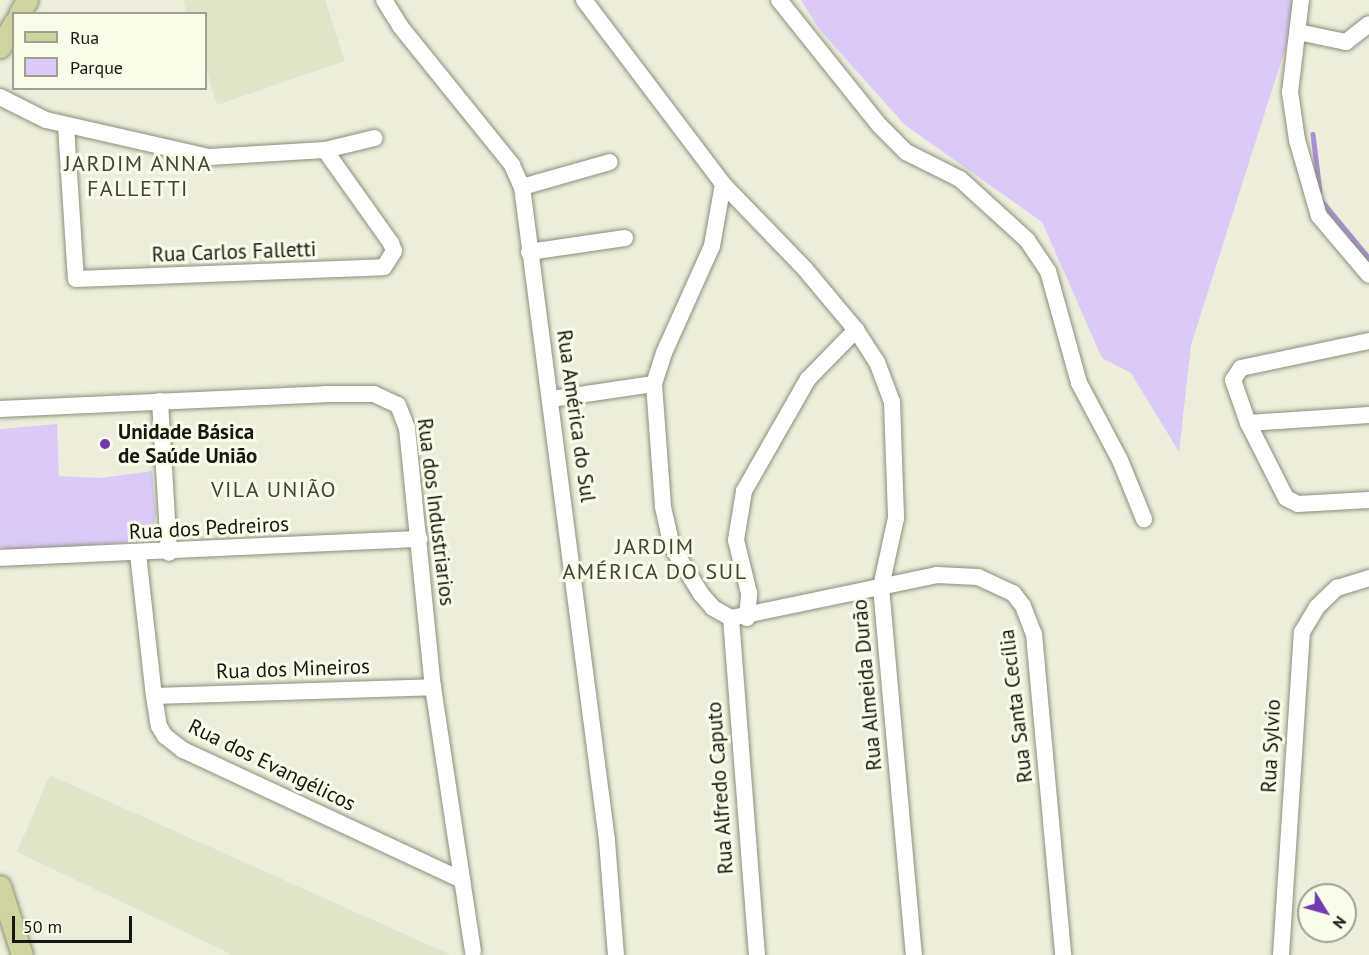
<!DOCTYPE html>
<html>
<head>
<meta charset="utf-8">
<style>
  body { margin:0 }
  #map { position:relative; width:1369px; height:955px; overflow:hidden; background:#eceedb; font-family:"PT Sans",sans-serif }
  div>[style] { position:absolute }
  .built>* { inset:0; background:#e0e4c9 }
  .green>* { inset:0; background:#dbcaf8 }
  .stream>* { height:4.5px; margin:-2.25px; padding:0 2.25px; transform-origin:2.25px; border-radius:2.25px; background:#aa8fd2 }
  .roads { filter:drop-shadow(0 0 2px #8c8e7c) drop-shadow(0 0 2px #8c8e7c) }
  .minor>* { height:16px; margin:-8px; padding:0 8px; transform-origin:8px; border-radius:8px; background:#fff }
  .major>* { height:21px; margin:-10.5px; padding:0 10.5px; transform-origin:10.5px; border-radius:10.5px; background:#cfd39e }
  .dots>* { width:16px; height:16px; translate:-50% -50%; box-sizing:border-box; border:3px solid #f9fce8; border-radius:50% }
  span { translate:-50% -50%; white-space:nowrap; text-align:center; line-height:1.15; -webkit-text-stroke:6px #f9fce8; paint-order:stroke }
  .street-label { font-size:21px; color:#161711 }
  .poi-label { font-size:21px; color:#161711; font-weight:700 }
  .left { translate:0 -50%; text-align:left }
  .neighbourhood-label { font-size:22px; color:#434535; letter-spacing:1.5px }
  .legend { position:absolute; left:12px; top:12px; width:195px; height:78px; box-sizing:border-box; background:#f9fce8; border:2px solid #9ea092; margin:0; padding:8px 10px; list-style:none; font-size:18px; color:#161711 }
  .legend li { display:flex; align-items:center; gap:12px; height:30px }
  .legend b { width:30px; border:2px solid #9ea092 }
  .north { position:absolute; left:1297px; top:883px; width:60px; height:60px; box-sizing:border-box; background:#f9fce8; border:2px solid #9ea092; border-radius:50%; rotate:127deg; font-size:16px; font-weight:700; line-height:24px; text-align:center; color:#161711 }
  .north::after { content:''; display:block; margin:auto; width:21px; height:27px; background:#733ab0; clip-path:polygon(50% 0,100% 100%,50% 72%,0 100%) }
  .scale { position:absolute; left:12px; top:916px; width:120px; height:27px; box-sizing:border-box; border:3px solid #161711; border-top:0; padding-left:8px; font-size:18px; line-height:21px; white-space:nowrap; color:#161711; -webkit-text-stroke:4px #f9fce8; paint-order:stroke }
</style>
</head>
<body>
<div id="map">
  <div class="built">
    <div style="clip-path:polygon(183px 0,325px 0,345px 61px,217px 105px,206px 69px,206px 14px,187px 13px)"></div>
    <div style="clip-path:polygon(50px 775px,451px 955px,233px 955px,17px 852px)"></div>
  </div>
  <div class="green">
    <div style="clip-path:polygon(801px 0,1294px 0,1293px 24px,1191px 345px,1179px 452px,1131px 373px,1102px 358px,1042px 222px,905px 125px,819px 29px)"></div>
    <div style="clip-path:polygon(57px 424px,59px 476px,101px 478px,152px 471px,156px 513px,152px 540px,15px 552px,0 546px,0 429px)"></div>
  </div>
  <div class="stream">
    <div style="left:1313px;top:134px;width:58px;rotate:83.1deg"></div>
    <div style="left:1321px;top:200px;width:75px;rotate:50.4deg"></div>
  </div>
  <div class="roads">
    <div class="minor">
      <div style="left:384px;top:0;width:31px;rotate:58deg"></div>
      <div style="left:400px;top:26px;width:179px;rotate:51.1deg"></div>
      <div style="left:512px;top:165px;width:24px;rotate:66deg"></div>
      <div style="left:522px;top:187px;width:660px;rotate:82.59deg"></div>
      <div style="left:607px;top:841px;width:114px;rotate:85.5deg"></div>
      <div style="left:584px;top:0;width:231px;rotate:52.9deg"></div>
      <div style="left:723px;top:184px;width:118px;rotate:46deg"></div>
      <div style="left:805px;top:269px;width:80px;rotate:50.1deg"></div>
      <div style="left:856px;top:330px;width:38px;rotate:57deg"></div>
      <div style="left:877px;top:362px;width:43px;rotate:69.4deg"></div>
      <div style="left:892px;top:402px;width:116px;rotate:88deg"></div>
      <div style="left:896px;top:518px;width:71px;rotate:102.3deg"></div>
      <div style="left:881px;top:587px;width:369px;rotate:84.9deg"></div>
      <div style="left:779px;top:0;width:161px;rotate:51.3deg"></div>
      <div style="left:880px;top:126px;width:37px;rotate:45deg"></div>
      <div style="left:906px;top:152px;width:60px;rotate:26.6deg"></div>
      <div style="left:960px;top:179px;width:91px;rotate:42.3deg"></div>
      <div style="left:1027px;top:240px;width:37px;rotate:56deg"></div>
      <div style="left:1048px;top:271px;width:116px;rotate:74.5deg"></div>
      <div style="left:1079px;top:383px;width:87px;rotate:62deg"></div>
      <div style="left:1120px;top:460px;width:64px;rotate:67.9deg"></div>
      <div style="left:1301px;top:0;width:93px;rotate:96.8deg"></div>
      <div style="left:1290px;top:92px;width:49px;rotate:81.7deg"></div>
      <div style="left:1297px;top:140px;width:79px;rotate:73.9deg"></div>
      <div style="left:1319px;top:216px;width:77px;rotate:49.7deg"></div>
      <div style="left:1298px;top:32px;width:49px;rotate:11.8deg"></div>
      <div style="left:1346px;top:42px;width:29px;rotate:-38deg"></div>
      <div style="left:0;top:97px;width:51px;rotate:26.6deg"></div>
      <div style="left:46px;top:120px;width:167px;rotate:12.8deg"></div>
      <div style="left:209px;top:157px;width:116px;rotate:-3.5deg"></div>
      <div style="left:325px;top:150px;width:51px;rotate:-13.5deg"></div>
      <div style="left:66px;top:126px;width:153px;rotate:86.3deg"></div>
      <div style="left:76px;top:279px;width:308px;rotate:-2.2deg"></div>
      <div style="left:384px;top:267px;width:19px;rotate:-58deg"></div>
      <div style="left:394px;top:251px;width:9px;rotate:-111deg"></div>
      <div style="left:391px;top:243px;width:114px;rotate:-125.4deg"></div>
      <div style="left:723px;top:184px;width:63px;rotate:100.1deg"></div>
      <div style="left:712px;top:246px;width:117px;rotate:114.2deg"></div>
      <div style="left:664px;top:353px;width:33px;rotate:108deg"></div>
      <div style="left:654px;top:384px;width:123px;rotate:85.8deg"></div>
      <div style="left:663px;top:507px;width:41px;rotate:77.3deg"></div>
      <div style="left:672px;top:547px;width:55px;rotate:58.3deg"></div>
      <div style="left:701px;top:594px;width:18px;rotate:49deg"></div>
      <div style="left:713px;top:608px;width:21px;rotate:29deg"></div>
      <div style="left:731px;top:618px;width:210px;rotate:-11.8deg"></div>
      <div style="left:937px;top:575px;width:41px;rotate:2.8deg"></div>
      <div style="left:978px;top:577px;width:38px;rotate:25deg"></div>
      <div style="left:1013px;top:593px;width:16px;rotate:52deg"></div>
      <div style="left:1023px;top:606px;width:30px;rotate:69deg"></div>
      <div style="left:1034px;top:634px;width:322px;rotate:84.8deg"></div>
      <div style="left:522px;top:187px;width:91px;rotate:-15.9deg"></div>
      <div style="left:529px;top:252px;width:97px;rotate:-8.3deg"></div>
      <div style="left:1369px;top:341px;width:131px;rotate:168.1deg"></div>
      <div style="left:1241px;top:368px;width:14px;rotate:124deg"></div>
      <div style="left:1233px;top:380px;width:46px;rotate:70.8deg"></div>
      <div style="left:1248px;top:423px;width:84px;rotate:63.1deg"></div>
      <div style="left:1286px;top:498px;width:13px;rotate:27deg"></div>
      <div style="left:1298px;top:504px;width:71px;rotate:-3.2deg"></div>
      <div style="left:552px;top:399px;width:103px;rotate:-8.4deg"></div>
      <div style="left:160px;top:401px;width:152px;rotate:86.6deg"></div>
      <div style="left:0;top:409px;width:325px;rotate:-2.6deg"></div>
      <div style="left:325px;top:394px;width:49px"></div>
      <div style="left:374px;top:394px;width:26px;rotate:25deg"></div>
      <div style="left:398px;top:405px;width:25px;rotate:69deg"></div>
      <div style="left:407px;top:428px;width:260px;rotate:84.3deg"></div>
      <div style="left:433px;top:687px;width:267px;rotate:81.4deg"></div>
      <div style="left:1248px;top:423px;width:121px;rotate:-3.8deg"></div>
      <div style="left:138px;top:554px;width:143px;rotate:83.6deg"></div>
      <div style="left:154px;top:696px;width:30px;rotate:81deg"></div>
      <div style="left:159px;top:726px;width:12px;rotate:59deg"></div>
      <div style="left:165px;top:736px;width:23px;rotate:38deg"></div>
      <div style="left:183px;top:750px;width:308px;rotate:25deg"></div>
      <div style="left:0;top:558px;width:420px;rotate:-2.6deg"></div>
      <div style="left:731px;top:618px;width:338px;rotate:85.6deg"></div>
      <div style="left:747px;top:618px;width:25px;rotate:-85deg"></div>
      <div style="left:749px;top:593px;width:55px;rotate:-103.8deg"></div>
      <div style="left:736px;top:540px;width:50px;rotate:-80.7deg"></div>
      <div style="left:744px;top:491px;width:129px;rotate:-60.3deg"></div>
      <div style="left:808px;top:379px;width:69px;rotate:-45.6deg"></div>
      <div style="left:154px;top:696px;width:279px;rotate:-1.8deg"></div>
      <div style="left:1281px;top:955px;width:324px;rotate:-86.3deg"></div>
      <div style="left:1302px;top:632px;width:29px;rotate:-59deg"></div>
      <div style="left:1317px;top:607px;width:28px;rotate:-44deg"></div>
      <div style="left:1337px;top:588px;width:34px;rotate:-17deg"></div>
    </div>
    <div class="major">
      <div style="left:19px;top:14px;width:16px;rotate:-60deg"></div>
      <div style="left:0;top:47px;width:28px;rotate:-60deg"></div>
      <div style="left:0;top:886px;width:72px;rotate:72.3deg"></div>
    </div>
  </div>
  <div class="dots">
    <div style="left:105px;top:444px;background:#733ab0"></div>
  </div>
  <div class="street-label">
    <span style="left:234px;top:252px;rotate:-2deg">Rua Carlos Falletti</span>
    <span style="left:576px;top:416px;rotate:82deg">Rua América do Sul</span>
    <span style="left:436px;top:512px;rotate:83deg">Rua dos Industriarios</span>
    <span style="left:209px;top:528px;rotate:-3deg">Rua dos Pedreiros</span>
    <span style="left:293px;top:669px;rotate:-2deg">Rua dos Mineiros</span>
    <span style="left:867px;top:685px;rotate:-95deg">Rua Almeida Durão</span>
    <span style="left:1016px;top:706px;rotate:-97deg">Rua Santa Cecília</span>
    <span style="left:1271px;top:746px;rotate:-87deg">Rua Sylvio</span>
    <span style="left:272px;top:765px;rotate:26deg">Rua dos Evangélicos</span>
    <span style="left:720px;top:788px;rotate:-94deg">Rua Alfredo Caputo</span>
  </div>
  <div class="poi-label">
    <span class="left" style="left:118px;top:444px">Unidade Básica<br>de Saúde União</span>
  </div>
  <div class="neighbourhood-label">
    <span style="left:138px;top:176px">JARDIM ANNA<br>FALLETTI</span>
    <span style="left:274px;top:490px">VILA UNIÃO</span>
    <span style="left:655px;top:559px">JARDIM<br>AMÉRICA DO SUL</span>
  </div>
  <ul class="legend">
  <li><b style="height:8px;background:#cfd39e"></b>Rua</li>
  <li><b style="height:16px;background:#dbcaf8"></b>Parque</li>
  </ul>
  <div class="north">N</div>
  <div class="scale">50 m</div>
</div>
</body>
</html>
